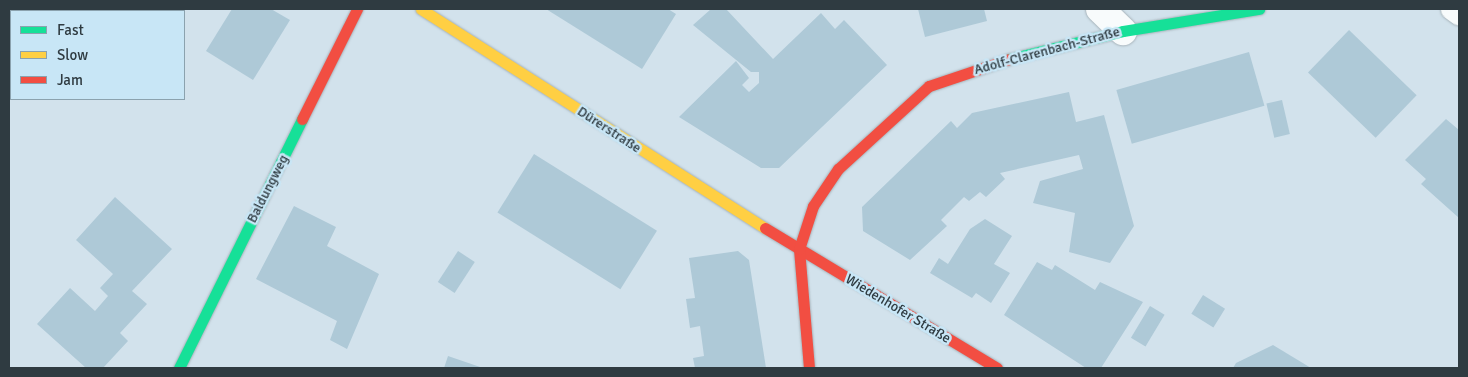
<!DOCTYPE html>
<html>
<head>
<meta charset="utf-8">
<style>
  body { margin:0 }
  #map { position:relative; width:1468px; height:377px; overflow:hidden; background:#d2e2ec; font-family:Signika,sans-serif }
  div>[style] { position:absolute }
  .building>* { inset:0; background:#aec9d7; transform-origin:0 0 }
  .roads { filter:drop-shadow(0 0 1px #a7b3ba) drop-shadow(0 0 1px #a7b3ba) }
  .lane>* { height:22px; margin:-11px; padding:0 11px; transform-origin:11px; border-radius:11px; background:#f8fbfc }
  .street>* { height:28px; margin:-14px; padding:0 14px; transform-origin:14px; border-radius:14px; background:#f8fbfc }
  .fast>* { height:11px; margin:-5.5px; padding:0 5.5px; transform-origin:5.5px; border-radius:5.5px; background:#16e098 }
  .slow>* { height:11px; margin:-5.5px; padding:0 5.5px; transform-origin:5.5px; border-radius:5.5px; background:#ffcf43 }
  .jam>* { height:11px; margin:-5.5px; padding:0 5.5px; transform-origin:5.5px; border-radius:5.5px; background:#f24e42 }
  span { translate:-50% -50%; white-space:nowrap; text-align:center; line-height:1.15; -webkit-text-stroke:5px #c8e6f6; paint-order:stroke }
  .street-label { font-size:14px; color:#2f3b41 }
  .frame { position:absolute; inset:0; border:10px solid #2f3b41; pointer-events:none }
  .legend { position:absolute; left:10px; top:10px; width:175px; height:90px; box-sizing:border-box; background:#c8e6f6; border:1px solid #8ba2ae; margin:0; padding:6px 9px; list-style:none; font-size:15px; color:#2f3b41 }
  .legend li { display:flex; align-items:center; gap:10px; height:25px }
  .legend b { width:25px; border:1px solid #8ba2ae }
</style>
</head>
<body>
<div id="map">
  <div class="building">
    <div style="clip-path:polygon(100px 9px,119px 9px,117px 11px)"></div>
    <div style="clip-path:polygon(232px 9px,271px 9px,290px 20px,253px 80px,206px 51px)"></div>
    <div style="clip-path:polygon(546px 9px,668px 9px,676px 14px,642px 69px)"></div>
    <div style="clip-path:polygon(711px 9px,726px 9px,773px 59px,821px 13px,835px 29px,844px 20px,887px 65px,779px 168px,761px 168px,679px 117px,736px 61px,749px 78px,742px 85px,749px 92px,759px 83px,759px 72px,751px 72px,693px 25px)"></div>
    <div style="clip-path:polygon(918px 9px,984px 9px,987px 21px,925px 37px)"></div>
    <div style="left:1349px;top:30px;width:94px;height:59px;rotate:44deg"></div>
    <div style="left:1249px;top:52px;width:56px;height:138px;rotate:74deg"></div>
    <div style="clip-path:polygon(9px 74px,11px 76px,9px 102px)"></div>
    <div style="clip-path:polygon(1069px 92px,1076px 122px,1104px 115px,1134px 226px,1110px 263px,1069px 252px,1075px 213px,1033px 203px,1040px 181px,1083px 169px,1079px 155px,1000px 173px,1005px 179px,986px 197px,980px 192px,969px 201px,964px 197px,941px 220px,947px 226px,910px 260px,863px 231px,862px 207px,951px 121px,957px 128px,972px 113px)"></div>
    <div style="left:1282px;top:100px;width:35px;height:16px;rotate:77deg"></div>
    <div style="clip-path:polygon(1446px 119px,1459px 130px,1459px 218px,1421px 184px,1426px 179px,1405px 160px)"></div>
    <div style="left:534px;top:154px;width:145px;height:69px;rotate:32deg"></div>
    <div style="clip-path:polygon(115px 197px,172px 249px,132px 291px,147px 304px,120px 333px,128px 341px,103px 368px,86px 368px,37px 324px,70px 288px,95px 311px,108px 296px,100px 288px,113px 274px,76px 240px)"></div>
    <div style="clip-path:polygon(294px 206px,336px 227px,327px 246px,379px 274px,347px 349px,330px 340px,337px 321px,256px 279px)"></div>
    <div style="clip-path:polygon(985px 219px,1012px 236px,994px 264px,1010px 273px,991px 303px,976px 293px,972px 298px,930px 273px,939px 258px,948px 264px,970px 229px)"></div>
    <div style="left:458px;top:251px;width:20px;height:37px;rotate:33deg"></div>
    <div style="clip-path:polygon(738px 251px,749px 260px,766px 368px,695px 368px,693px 358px,704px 356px,700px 326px,690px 328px,686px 299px,695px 298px,689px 258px)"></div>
    <div style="clip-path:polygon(1037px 262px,1052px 270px,1055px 265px,1095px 290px,1100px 282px,1143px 302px,1101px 368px,1086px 368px,1004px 315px)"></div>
    <div style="left:1203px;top:295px;width:26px;height:22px;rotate:32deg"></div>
    <div style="left:1150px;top:306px;width:17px;height:37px;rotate:31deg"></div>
    <div style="clip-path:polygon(1273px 345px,1311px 368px,1233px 368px,1236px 363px)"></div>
    <div style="clip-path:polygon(448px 356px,483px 368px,444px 368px)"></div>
  </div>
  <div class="roads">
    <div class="lane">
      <div style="left:1452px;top:9px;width:9px;rotate:36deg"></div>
    </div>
    <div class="street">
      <div style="left:1100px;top:9px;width:32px;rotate:44deg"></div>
    </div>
    <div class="fast">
      <div style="left:1009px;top:59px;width:117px;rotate:-13.8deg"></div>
      <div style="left:1123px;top:31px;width:138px;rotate:-9.2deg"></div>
      <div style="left:179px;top:368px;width:278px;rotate:-63.7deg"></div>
    </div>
    <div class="slow">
      <div style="left:421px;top:9px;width:408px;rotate:32.5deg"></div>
    </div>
    <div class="jam">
      <div style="left:302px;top:119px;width:123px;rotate:-63.4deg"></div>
      <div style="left:765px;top:228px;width:271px;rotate:31.1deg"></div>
      <div style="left:809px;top:368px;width:119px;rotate:-94.8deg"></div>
      <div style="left:799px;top:249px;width:45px;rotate:-72deg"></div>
      <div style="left:813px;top:206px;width:45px;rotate:-56deg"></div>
      <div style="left:838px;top:169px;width:123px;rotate:-42.4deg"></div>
      <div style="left:929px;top:86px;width:84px;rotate:-18.6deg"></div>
    </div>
  </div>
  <div class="street-label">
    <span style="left:1047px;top:51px;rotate:-15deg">Adolf-Clarenbach-Straße</span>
    <span style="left:609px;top:130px;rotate:33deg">Dürerstraße</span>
    <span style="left:268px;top:189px;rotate:-63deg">Baldungweg</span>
    <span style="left:898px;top:309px;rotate:31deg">Wiedenhofer Straße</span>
  </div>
  <div class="frame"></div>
  <ul class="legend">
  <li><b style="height:6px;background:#16e098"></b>Fast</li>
  <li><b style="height:6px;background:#ffcf43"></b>Slow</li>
  <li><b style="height:6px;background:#f24e42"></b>Jam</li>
  </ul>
</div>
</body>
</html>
